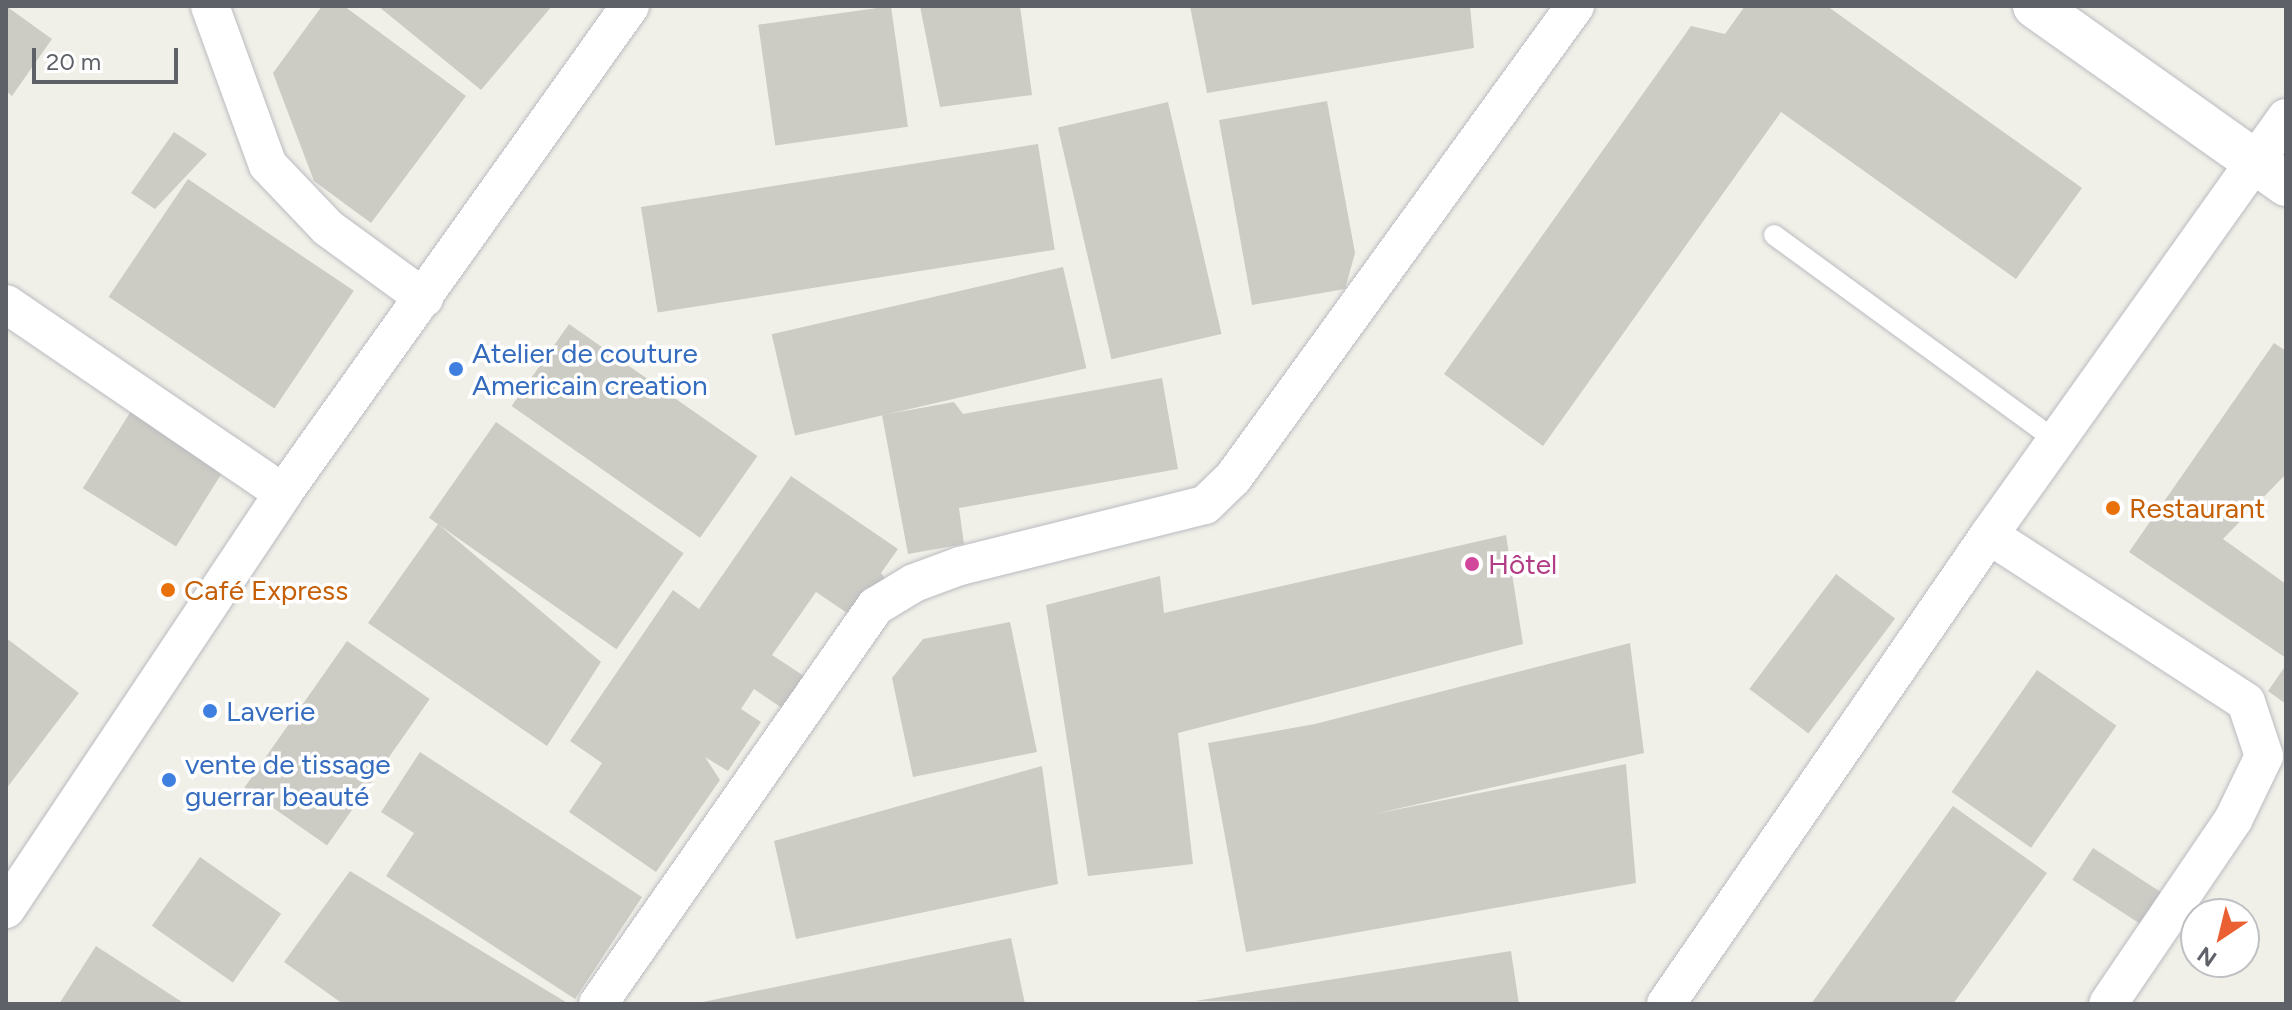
<!DOCTYPE html>
<html>
<head>
<meta charset="utf-8">
<style>
  body { margin:0 }
  #map { position:relative; width:2292px; height:1010px; overflow:hidden; background:#f1f0e8; font-family:Figtree,sans-serif }
  div>[style] { position:absolute }
  .building>* { inset:0; background:#cccbc4; transform-origin:0 0 }
  .roads { filter:drop-shadow(0 0 2px #babbc1) drop-shadow(0 0 2px #babbc1) }
  .lane>* { height:20px; margin:-10px; padding:0 10px; transform-origin:10px; border-radius:10px; background:#fff }
  .street>* { height:38px; margin:-19px; padding:0 19px; transform-origin:19px; border-radius:19px; background:#fff }
  .secondary>* { height:44px; margin:-22px; padding:0 22px; transform-origin:22px; border-radius:22px; background:#fff }
  .dots>* { width:22px; height:22px; translate:-50% -50%; box-sizing:border-box; border:4px solid #fff; border-radius:50% }
  span { translate:-50% -50%; white-space:nowrap; text-align:center; line-height:1.15; -webkit-text-stroke:7px #fff; paint-order:stroke }
  .shop-label { font-size:28px; color:#366cbe }
  .left { translate:0 -50%; text-align:left }
  .food-label { font-size:28px; color:#c56008 }
  .hotel-label { font-size:28px; color:#b23c85 }
  .frame { position:absolute; inset:0; border:8px solid #5f6168; pointer-events:none }
  .north { position:absolute; left:2180px; top:898px; width:80px; height:80px; box-sizing:border-box; background:#fff; border:2px solid #bfc0c3; border-radius:50%; rotate:215deg; font-size:22px; font-weight:700; line-height:32px; text-align:center; color:#5f6168 }
  .north::after { content:''; display:block; margin:auto; width:28px; height:36px; background:#eb6033; clip-path:polygon(50% 0,100% 100%,50% 72%,0 100%) }
  .scale { position:absolute; left:32px; top:48px; width:146px; height:36px; box-sizing:border-box; border:4px solid #5f6168; border-top:0; padding-left:10px; font-size:24px; line-height:28px; white-space:nowrap; color:#5f6168; -webkit-text-stroke:6px #fff; paint-order:stroke }
</style>
</head>
<body>
<div id="map">
  <div class="building">
    <div style="clip-path:polygon(6px 6px,52px 39px,12px 96px,6px 91px)"></div>
    <div style="clip-path:polygon(322px 6px,344px 6px,466px 96px,371px 223px,314px 181px,273px 73px)"></div>
    <div style="clip-path:polygon(378px 6px,552px 6px,481px 90px)"></div>
    <div style="left:891px;top:6px;width:122px;height:134px;rotate:82deg"></div>
    <div style="clip-path:polygon(920px 6px,1020px 6px,1032px 95px,940px 107px)"></div>
    <div style="clip-path:polygon(1190px 6px,1470px 6px,1474px 48px,1207px 93px)"></div>
    <div style="clip-path:polygon(1745px 6px,1827px 6px,2082px 188px,2016px 279px,1781px 112px,1543px 446px,1444px 374px,1691px 26px,1725px 34px)"></div>
    <div style="clip-path:polygon(1327px 101px,1355px 253px,1345px 289px,1252px 305px,1219px 120px)"></div>
    <div style="left:1168px;top:102px;width:238px;height:113px;rotate:77deg"></div>
    <div style="clip-path:polygon(174px 132px,207px 154px,155px 209px,131px 193px)"></div>
    <div style="left:1038px;top:144px;width:107px;height:402px;rotate:81deg"></div>
    <div style="left:188px;top:179px;width:200px;height:142px;rotate:34deg"></div>
    <div style="left:1063px;top:267px;width:104px;height:299px;rotate:77deg"></div>
    <div style="left:569px;top:324px;width:230px;height:100px;rotate:35deg"></div>
    <div style="clip-path:polygon(2274px 343px,2286px 351px,2286px 474px,2223px 539px,2286px 584px,2286px 658px,2129px 552px)"></div>
    <div style="clip-path:polygon(1162px 378px,1178px 469px,959px 508px,964px 544px,908px 554px,882px 415px,954px 402px,963px 414px)"></div>
    <div style="left:131px;top:411px;width:110px;height:91px;rotate:32deg"></div>
    <div style="left:496px;top:422px;width:229px;height:117px;rotate:35deg"></div>
    <div style="clip-path:polygon(791px 476px,898px 549px,881px 573px,892px 588px,853px 617px,816px 592px,772px 655px,804px 676px,782px 708px,754px 689px,741px 709px,761px 722px,728px 771px,705px 757px,720px 780px,656px 872px,569px 812px,602px 763px,570px 741px,673px 590px,699px 609px)"></div>
    <div style="clip-path:polygon(438px 524px,601px 662px,547px 746px,368px 623px)"></div>
    <div style="clip-path:polygon(1506px 535px,1523px 644px,1178px 733px,1193px 864px,1088px 876px,1046px 605px,1160px 576px,1164px 613px)"></div>
    <div style="left:1836px;top:574px;width:74px;height:144px;rotate:37deg"></div>
    <div style="clip-path:polygon(1010px 622px,1037px 752px,913px 777px,892px 678px,923px 639px)"></div>
    <div style="clip-path:polygon(6px 638px,79px 693px,6px 789px)"></div>
    <div style="left:347px;top:641px;width:101px;height:179px;rotate:35deg"></div>
    <div style="clip-path:polygon(1630px 643px,1644px 753px,1374px 814px,1626px 764px,1636px 883px,1246px 952px,1208px 743px,1315px 724px)"></div>
    <div style="clip-path:polygon(2286px 665px,2286px 704px,2268px 691px)"></div>
    <div style="left:2037px;top:670px;width:97px;height:149px;rotate:35deg"></div>
    <div style="clip-path:polygon(420px 752px,642px 897px,575px 999px,386px 876px,414px 833px,381px 812px)"></div>
    <div style="clip-path:polygon(1042px 766px,1058px 884px,796px 939px,774px 841px)"></div>
    <div style="clip-path:polygon(1953px 806px,2047px 873px,1953px 1004px,1811px 1004px)"></div>
    <div style="left:2093px;top:848px;width:100px;height:38px;rotate:33deg"></div>
    <div style="left:200px;top:857px;width:99px;height:84px;rotate:35deg"></div>
    <div style="clip-path:polygon(350px 871px,569px 1004px,343px 1004px,284px 962px)"></div>
    <div style="clip-path:polygon(1011px 938px,1025px 1004px,698px 1004px,698px 1003px)"></div>
    <div style="clip-path:polygon(96px 946px,185px 1004px,59px 1004px)"></div>
    <div style="clip-path:polygon(1511px 951px,1519px 1004px,1195px 1001px)"></div>
  </div>
  <div class="roads">
    <div class="lane">
      <div style="left:1774px;top:235px;width:349px;rotate:36.1deg"></div>
    </div>
    <div class="street">
      <div style="left:210px;top:6px;width:169px;rotate:70deg"></div>
      <div style="left:268px;top:165px;width:87px;rotate:46.4deg"></div>
      <div style="left:328px;top:228px;width:119px;rotate:36.1deg"></div>
      <div style="left:6px;top:304px;width:335px;rotate:34.3deg"></div>
      <div style="left:1989px;top:535px;width:306px;rotate:33deg"></div>
      <div style="left:2246px;top:702px;width:57px;rotate:71.6deg"></div>
      <div style="left:2264px;top:756px;width:71px;rotate:115.8deg"></div>
      <div style="left:2233px;top:820px;width:222px;rotate:124.2deg"></div>
      <div style="left:6px;top:909px;width:500px;rotate:-56.3deg"></div>
      <div style="left:283px;top:493px;width:598px;rotate:-54.53deg"></div>
      <div style="left:598px;top:1004px;width:485px;rotate:-55.1deg"></div>
      <div style="left:876px;top:606px;width:44px;rotate:-31.2deg"></div>
      <div style="left:914px;top:583px;width:49px;rotate:-20.3deg"></div>
      <div style="left:960px;top:566px;width:252px;rotate:-14deg"></div>
      <div style="left:1205px;top:505px;width:39px;rotate:-44deg"></div>
      <div style="left:1233px;top:478px;width:583px;rotate:-54.07deg"></div>
      <div style="left:1666px;top:1004px;width:569px;rotate:-55.44deg"></div>
      <div style="left:1989px;top:535px;width:512px;rotate:-54.54deg"></div>
    </div>
    <div class="secondary">
      <div style="left:2035px;top:6px;width:308px;rotate:35.3deg"></div>
    </div>
  </div>
  <div class="dots">
    <div style="left:456px;top:369px;background:#3f7fe0"></div>
    <div style="left:2113px;top:508px;background:#e8710a"></div>
    <div style="left:1472px;top:564px;background:#d1479c"></div>
    <div style="left:168px;top:590px;background:#e8710a"></div>
    <div style="left:210px;top:711px;background:#3f7fe0"></div>
    <div style="left:169px;top:780px;background:#3f7fe0"></div>
  </div>
  <div class="shop-label">
    <span class="left" style="left:472px;top:369px">Atelier de couture<br>Americain creation</span>
    <span class="left" style="left:226px;top:711px">Laverie</span>
    <span class="left" style="left:185px;top:780px">vente de tissage<br>guerrar beauté</span>
  </div>
  <div class="food-label">
    <span class="left" style="left:2129px;top:508px">Restaurant</span>
    <span class="left" style="left:184px;top:590px">Café Express</span>
  </div>
  <div class="hotel-label">
    <span class="left" style="left:1488px;top:564px">Hôtel</span>
  </div>
  <div class="frame"></div>
  <div class="north">N</div>
  <div class="scale">20 m</div>
</div>
</body>
</html>
